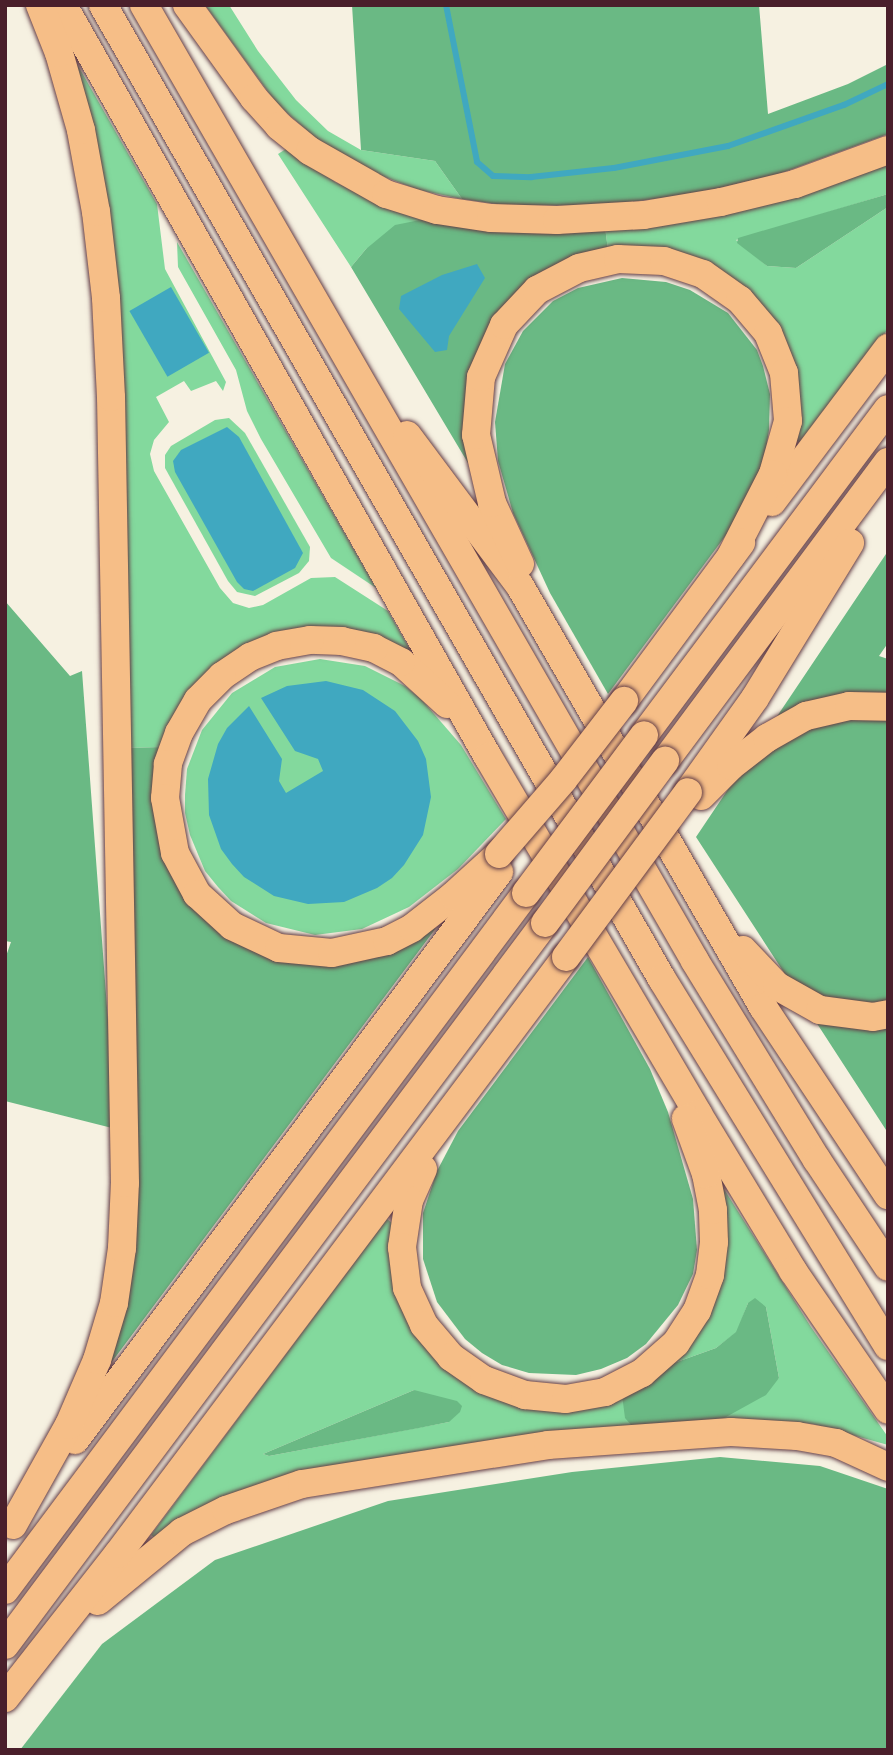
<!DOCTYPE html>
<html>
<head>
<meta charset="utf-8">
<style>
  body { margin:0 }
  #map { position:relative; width:893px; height:1755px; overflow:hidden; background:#f6f1e1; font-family:"Shantell Sans",sans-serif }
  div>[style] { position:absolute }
  .green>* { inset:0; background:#83d99d }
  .forest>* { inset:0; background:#6ab984 }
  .water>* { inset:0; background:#40a8c0; transform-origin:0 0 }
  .stream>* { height:6px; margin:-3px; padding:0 3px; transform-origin:3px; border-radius:3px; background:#40a8c0 }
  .roads { filter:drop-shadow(0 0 2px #643e46) drop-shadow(0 0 2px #643e46) }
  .highway>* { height:28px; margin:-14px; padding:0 14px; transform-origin:14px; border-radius:14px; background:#f6be87 }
  .bridges { filter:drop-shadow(0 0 2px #643e46) drop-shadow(0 0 2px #643e46) }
  .highway-bridge>* { height:28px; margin:-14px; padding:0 14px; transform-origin:14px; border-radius:14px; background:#f6be87 }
  span { translate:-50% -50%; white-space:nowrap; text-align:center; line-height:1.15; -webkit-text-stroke:7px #fff; paint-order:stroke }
  .frame { position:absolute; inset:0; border:7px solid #4a1f2b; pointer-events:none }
</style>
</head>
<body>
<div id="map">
  <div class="green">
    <div style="clip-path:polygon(205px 5px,229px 5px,258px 51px,296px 100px,328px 131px,361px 150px,435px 161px,462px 199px,419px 190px,369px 171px,321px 143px,277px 104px)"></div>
    <div style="clip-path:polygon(77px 64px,157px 204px,165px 269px,226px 382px,223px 391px,216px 381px,191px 391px,184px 381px,156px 397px,169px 422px,154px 440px,150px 454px,154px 471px,220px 588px,233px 603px,249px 608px,263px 605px,311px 578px,335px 577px,388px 611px,412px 653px,291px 633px,162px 747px,125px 748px,125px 616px,72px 67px)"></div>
    <div style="clip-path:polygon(289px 147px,335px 182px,364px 196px,425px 219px,366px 249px,351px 267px,278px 154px)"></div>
    <div style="clip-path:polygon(888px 159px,888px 194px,736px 240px,767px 266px,796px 268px,888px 207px,888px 329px,802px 445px,796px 440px,760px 305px,608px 250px,605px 227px)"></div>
    <div style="clip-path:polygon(177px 242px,376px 588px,331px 558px,261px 439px,247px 411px,236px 370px,178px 267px)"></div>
    <div style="clip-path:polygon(229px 418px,245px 433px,310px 547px,309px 561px,299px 573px,255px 596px,237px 592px,228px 581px,165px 468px,165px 455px,171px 446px,215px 420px)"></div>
    <div style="clip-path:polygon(320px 659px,365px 666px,405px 686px,422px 700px,461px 745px,506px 819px,458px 869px,409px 907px,362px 929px,315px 935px,266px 923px,231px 901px,218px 887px,205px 871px,190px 835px,185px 813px,185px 795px,187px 769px,202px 730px,232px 693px,275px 667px)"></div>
    <div style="clip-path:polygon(717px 1178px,811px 1327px,888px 1437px,888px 1445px,813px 1424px,758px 1420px,717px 1422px,779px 1378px,766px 1307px,748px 1303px,737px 1332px,716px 1348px,674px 1363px,691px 1344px)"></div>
    <div style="clip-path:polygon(evenodd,387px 1219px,392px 1223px,392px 1249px,471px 1383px,622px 1395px,633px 1427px,521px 1438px,155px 1538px,151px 1535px,387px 1219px,414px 1390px,449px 1422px,269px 1456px,263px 1454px,414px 1390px)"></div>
  </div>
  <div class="forest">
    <div style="clip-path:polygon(352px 5px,759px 5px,768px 114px,848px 84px,888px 64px,888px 134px,776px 175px,693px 194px,599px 206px,503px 205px,462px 199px,435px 161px,361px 150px)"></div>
    <div style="clip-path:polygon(888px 194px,888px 207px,796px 268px,767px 266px,737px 243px,738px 238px)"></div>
    <div style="clip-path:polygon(425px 219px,605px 227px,608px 250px,521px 291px,468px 463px,351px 267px,366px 249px,395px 225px)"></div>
    <div style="clip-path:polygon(622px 278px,666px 282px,690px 290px,728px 313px,757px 350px,763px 366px,770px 394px,769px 430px,764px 463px,732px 527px,608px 694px,550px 593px,513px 513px,498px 461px,495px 422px,505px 364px,523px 331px,553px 301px,578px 288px)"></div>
    <div style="clip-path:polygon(888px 551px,888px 643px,879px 656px,888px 659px,888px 1133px,696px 837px)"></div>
    <div style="clip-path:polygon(5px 601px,70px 676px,82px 671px,116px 1129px,5px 1101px,5px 959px,11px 942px,5px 941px)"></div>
    <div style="clip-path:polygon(162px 747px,158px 829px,262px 954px,436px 928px,108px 1367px,125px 748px)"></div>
    <div style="clip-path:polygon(588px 957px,650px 1069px,668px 1112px,693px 1199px,697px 1250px,693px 1274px,678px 1305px,646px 1344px,627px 1358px,601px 1369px,576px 1375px,529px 1373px,502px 1365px,482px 1353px,465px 1339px,437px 1302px,423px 1259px,423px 1213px,437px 1171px,458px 1131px)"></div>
    <div style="clip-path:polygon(755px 1298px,766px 1307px,779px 1378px,766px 1395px,717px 1422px,633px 1427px,625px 1418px,622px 1395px,656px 1377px,674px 1363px,716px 1348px,736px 1332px,748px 1303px)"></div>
    <div style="clip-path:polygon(414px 1390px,457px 1401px,462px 1406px,460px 1412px,449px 1422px,419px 1428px,269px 1456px,263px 1454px)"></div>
    <div style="clip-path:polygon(720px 1457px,820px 1466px,888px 1489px,888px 1750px,20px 1750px,102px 1644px,215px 1560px,388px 1501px,572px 1472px)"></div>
  </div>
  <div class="water">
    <div style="clip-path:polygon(477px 264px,485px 278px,449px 336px,447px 350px,435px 352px,399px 309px,401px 296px,442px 275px)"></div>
    <div style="left:171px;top:287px;width:76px;height:48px;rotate:60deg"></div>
    <div style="clip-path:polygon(227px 427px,239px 437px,303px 553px,295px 568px,253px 591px,244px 589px,237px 582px,175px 472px,173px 461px,181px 450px)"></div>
    <div style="clip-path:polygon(326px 681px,363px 690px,395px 711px,418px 741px,426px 759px,431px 797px,423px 835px,404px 865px,392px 878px,377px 888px,344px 902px,308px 904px,274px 896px,244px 877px,232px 864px,221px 849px,209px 815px,208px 779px,218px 744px,227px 728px,249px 706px,282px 759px,279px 781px,286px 793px,323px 771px,318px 759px,295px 751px,261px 698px,287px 686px)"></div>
  </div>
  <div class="stream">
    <div style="left:446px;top:5px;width:160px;rotate:78.8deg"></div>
    <div style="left:477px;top:162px;width:21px;rotate:41deg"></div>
    <div style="left:493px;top:176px;width:38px;rotate:2deg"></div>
    <div style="left:531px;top:177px;width:83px;rotate:-6.2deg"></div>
    <div style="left:614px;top:168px;width:116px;rotate:-10.9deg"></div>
    <div style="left:728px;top:146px;width:123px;rotate:-19.5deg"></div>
    <div style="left:844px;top:105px;width:49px;rotate:-25.5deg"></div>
  </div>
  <div class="roads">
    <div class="highway">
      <div style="left:63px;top:5px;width:864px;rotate:60.53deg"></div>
      <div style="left:488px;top:757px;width:414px;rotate:59.5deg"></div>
      <div style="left:698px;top:1114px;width:184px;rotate:58.8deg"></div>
      <div style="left:793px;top:1271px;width:168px;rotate:55.6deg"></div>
      <div style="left:103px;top:5px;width:1123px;rotate:60.15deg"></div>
      <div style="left:662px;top:979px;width:431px;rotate:58.4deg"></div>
      <div style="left:144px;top:5px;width:1103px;rotate:60.04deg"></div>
      <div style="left:695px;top:961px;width:233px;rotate:58.5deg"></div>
      <div style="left:817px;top:1160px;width:128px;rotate:56.4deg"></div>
      <div style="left:187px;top:5px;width:115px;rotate:54.2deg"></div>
      <div style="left:254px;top:98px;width:38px;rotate:48deg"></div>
      <div style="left:279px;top:126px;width:40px;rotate:39deg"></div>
      <div style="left:310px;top:151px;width:87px;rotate:29.5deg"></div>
      <div style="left:386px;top:194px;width:53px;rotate:17.4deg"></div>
      <div style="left:437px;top:210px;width:55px;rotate:8.4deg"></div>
      <div style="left:491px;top:218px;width:66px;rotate:1.7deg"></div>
      <div style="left:557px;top:220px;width:87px;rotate:-3.3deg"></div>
      <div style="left:644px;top:215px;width:78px;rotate:-9.6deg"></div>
      <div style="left:721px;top:202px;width:76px;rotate:-13.7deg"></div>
      <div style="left:795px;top:184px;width:99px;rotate:-20.1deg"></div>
      <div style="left:407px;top:435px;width:189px;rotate:53.2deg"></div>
      <div style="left:520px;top:586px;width:486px;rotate:60deg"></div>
      <div style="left:763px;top:1007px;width:226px;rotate:56.4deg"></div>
      <div style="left:772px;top:502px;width:193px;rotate:-53deg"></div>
      <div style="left:520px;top:564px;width:67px;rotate:-114.7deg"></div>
      <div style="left:492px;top:503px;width:70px;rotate:-103.2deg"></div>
      <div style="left:476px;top:435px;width:58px;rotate:-85.1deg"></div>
      <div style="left:481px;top:377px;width:57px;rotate:-66.1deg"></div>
      <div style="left:504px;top:325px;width:48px;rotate:-46.7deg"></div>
      <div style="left:537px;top:290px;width:47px;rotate:-27.6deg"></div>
      <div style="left:579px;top:268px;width:40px;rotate:-13deg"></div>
      <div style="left:618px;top:259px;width:46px;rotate:2.5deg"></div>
      <div style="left:664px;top:261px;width:41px;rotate:18.4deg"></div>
      <div style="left:703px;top:274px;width:45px;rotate:35.1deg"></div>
      <div style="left:740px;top:300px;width:43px;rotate:49.7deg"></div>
      <div style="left:768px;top:333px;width:43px;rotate:68.2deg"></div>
      <div style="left:784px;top:373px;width:48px;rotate:85.2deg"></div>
      <div style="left:788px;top:421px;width:55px;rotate:105.8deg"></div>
      <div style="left:773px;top:474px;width:92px;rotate:117.1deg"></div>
      <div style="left:624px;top:701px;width:197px;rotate:-53.5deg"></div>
      <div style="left:447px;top:704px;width:62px;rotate:-137.6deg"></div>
      <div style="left:401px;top:662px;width:30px;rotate:-153deg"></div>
      <div style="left:374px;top:648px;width:33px;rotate:-168deg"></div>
      <div style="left:342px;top:641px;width:32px;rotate:-178deg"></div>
      <div style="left:310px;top:640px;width:34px;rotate:170deg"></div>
      <div style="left:277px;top:646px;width:29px;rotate:158deg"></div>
      <div style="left:250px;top:657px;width:34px;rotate:146deg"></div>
      <div style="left:222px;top:676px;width:34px;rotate:135deg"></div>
      <div style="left:198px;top:700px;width:38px;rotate:120deg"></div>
      <div style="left:179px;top:733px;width:33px;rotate:110deg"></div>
      <div style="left:168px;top:764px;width:34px;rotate:95deg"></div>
      <div style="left:165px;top:798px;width:56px;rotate:79.7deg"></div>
      <div style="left:175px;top:853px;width:47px;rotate:61.8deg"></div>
      <div style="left:197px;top:894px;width:47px;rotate:42.4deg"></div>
      <div style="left:232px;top:926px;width:52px;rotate:25.1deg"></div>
      <div style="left:279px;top:948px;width:53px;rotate:5.4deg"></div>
      <div style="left:332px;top:953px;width:56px;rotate:-12.3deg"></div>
      <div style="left:387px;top:941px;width:28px;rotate:-27deg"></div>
      <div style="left:412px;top:928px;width:52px;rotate:-38deg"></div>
      <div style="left:453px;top:896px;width:62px;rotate:-42.4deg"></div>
      <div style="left:644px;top:735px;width:407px;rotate:-53.2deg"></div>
      <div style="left:665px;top:761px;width:373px;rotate:-53.3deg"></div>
      <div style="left:688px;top:792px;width:115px;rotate:-54.5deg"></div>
      <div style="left:755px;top:698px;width:182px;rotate:-58.5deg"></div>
      <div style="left:701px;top:796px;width:42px;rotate:-45deg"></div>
      <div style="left:731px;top:766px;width:46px;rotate:-37.9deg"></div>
      <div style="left:767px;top:738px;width:45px;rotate:-29.4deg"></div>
      <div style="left:806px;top:716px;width:44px;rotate:-13.1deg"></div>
      <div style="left:849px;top:706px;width:39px;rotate:1deg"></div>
      <div style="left:743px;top:950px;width:50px;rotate:46.6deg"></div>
      <div style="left:777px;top:986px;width:49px;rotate:29.2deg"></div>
      <div style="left:820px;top:1010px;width:53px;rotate:7.5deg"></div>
      <div style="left:873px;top:1017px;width:15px;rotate:-11deg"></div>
      <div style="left:423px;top:1169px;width:34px;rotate:114deg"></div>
      <div style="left:409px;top:1200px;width:48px;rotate:98.5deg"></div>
      <div style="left:402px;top:1247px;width:41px;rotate:83deg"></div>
      <div style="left:407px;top:1288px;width:41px;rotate:65.3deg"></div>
      <div style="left:424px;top:1325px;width:42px;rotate:49.8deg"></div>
      <div style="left:451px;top:1357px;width:40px;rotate:34.9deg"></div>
      <div style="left:484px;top:1380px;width:44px;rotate:20.1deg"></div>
      <div style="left:525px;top:1395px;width:41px;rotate:5.6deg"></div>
      <div style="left:566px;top:1399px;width:40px;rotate:-10deg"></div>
      <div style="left:605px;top:1392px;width:42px;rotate:-27.2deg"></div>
      <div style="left:642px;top:1373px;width:45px;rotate:-41.4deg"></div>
      <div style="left:676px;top:1343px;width:38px;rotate:-57deg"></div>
      <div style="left:697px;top:1311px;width:38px;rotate:-70deg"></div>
      <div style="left:710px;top:1275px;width:33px;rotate:-83deg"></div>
      <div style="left:714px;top:1242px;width:32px;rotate:-92deg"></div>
      <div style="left:713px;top:1210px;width:37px;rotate:-101deg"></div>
      <div style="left:706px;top:1174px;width:59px;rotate:-110deg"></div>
      <div style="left:75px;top:1440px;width:709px;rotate:-53.26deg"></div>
      <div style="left:13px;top:1525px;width:115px;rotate:-60.8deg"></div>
      <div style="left:69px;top:1425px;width:71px;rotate:-66.7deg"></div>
      <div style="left:97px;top:1360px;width:59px;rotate:-73.4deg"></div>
      <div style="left:114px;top:1303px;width:56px;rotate:-81.7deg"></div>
      <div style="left:122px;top:1248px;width:65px;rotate:-87.4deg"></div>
      <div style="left:125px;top:1183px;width:786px;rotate:-91.02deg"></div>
      <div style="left:111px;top:397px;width:99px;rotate:-92.9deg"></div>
      <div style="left:106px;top:298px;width:87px;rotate:-96.6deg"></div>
      <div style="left:96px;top:212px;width:83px;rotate:-100.4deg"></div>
      <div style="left:81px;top:130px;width:80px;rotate:-105.9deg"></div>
      <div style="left:59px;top:53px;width:52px;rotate:-111.6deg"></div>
      <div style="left:5px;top:1590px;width:870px;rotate:-53.22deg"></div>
      <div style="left:98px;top:1601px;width:109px;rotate:-39.4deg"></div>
      <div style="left:182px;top:1532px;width:49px;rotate:-26.6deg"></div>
      <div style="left:226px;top:1510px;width:80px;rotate:-18.9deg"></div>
      <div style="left:302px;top:1484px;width:249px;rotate:-9deg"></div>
      <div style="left:548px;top:1445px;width:183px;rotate:-4.1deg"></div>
      <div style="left:731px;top:1432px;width:66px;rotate:3.5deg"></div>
      <div style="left:797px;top:1436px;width:40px;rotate:10deg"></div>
      <div style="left:836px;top:1443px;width:57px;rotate:24.8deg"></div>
      <div style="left:5px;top:1645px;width:902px;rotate:-53.21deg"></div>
      <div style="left:5px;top:1698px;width:183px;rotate:-51.9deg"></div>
      <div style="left:118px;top:1554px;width:746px;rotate:-53.11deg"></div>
    </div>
  </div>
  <div class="bridges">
    <div class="highway-bridge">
      <div style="left:499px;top:854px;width:98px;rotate:-49.1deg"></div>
      <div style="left:563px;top:780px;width:100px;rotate:-52.3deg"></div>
      <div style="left:526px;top:893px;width:197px;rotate:-53.2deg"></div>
      <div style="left:545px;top:923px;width:202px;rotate:-53.5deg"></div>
      <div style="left:566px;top:957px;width:205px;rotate:-53.5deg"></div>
    </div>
  </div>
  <div class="frame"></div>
</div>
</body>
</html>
